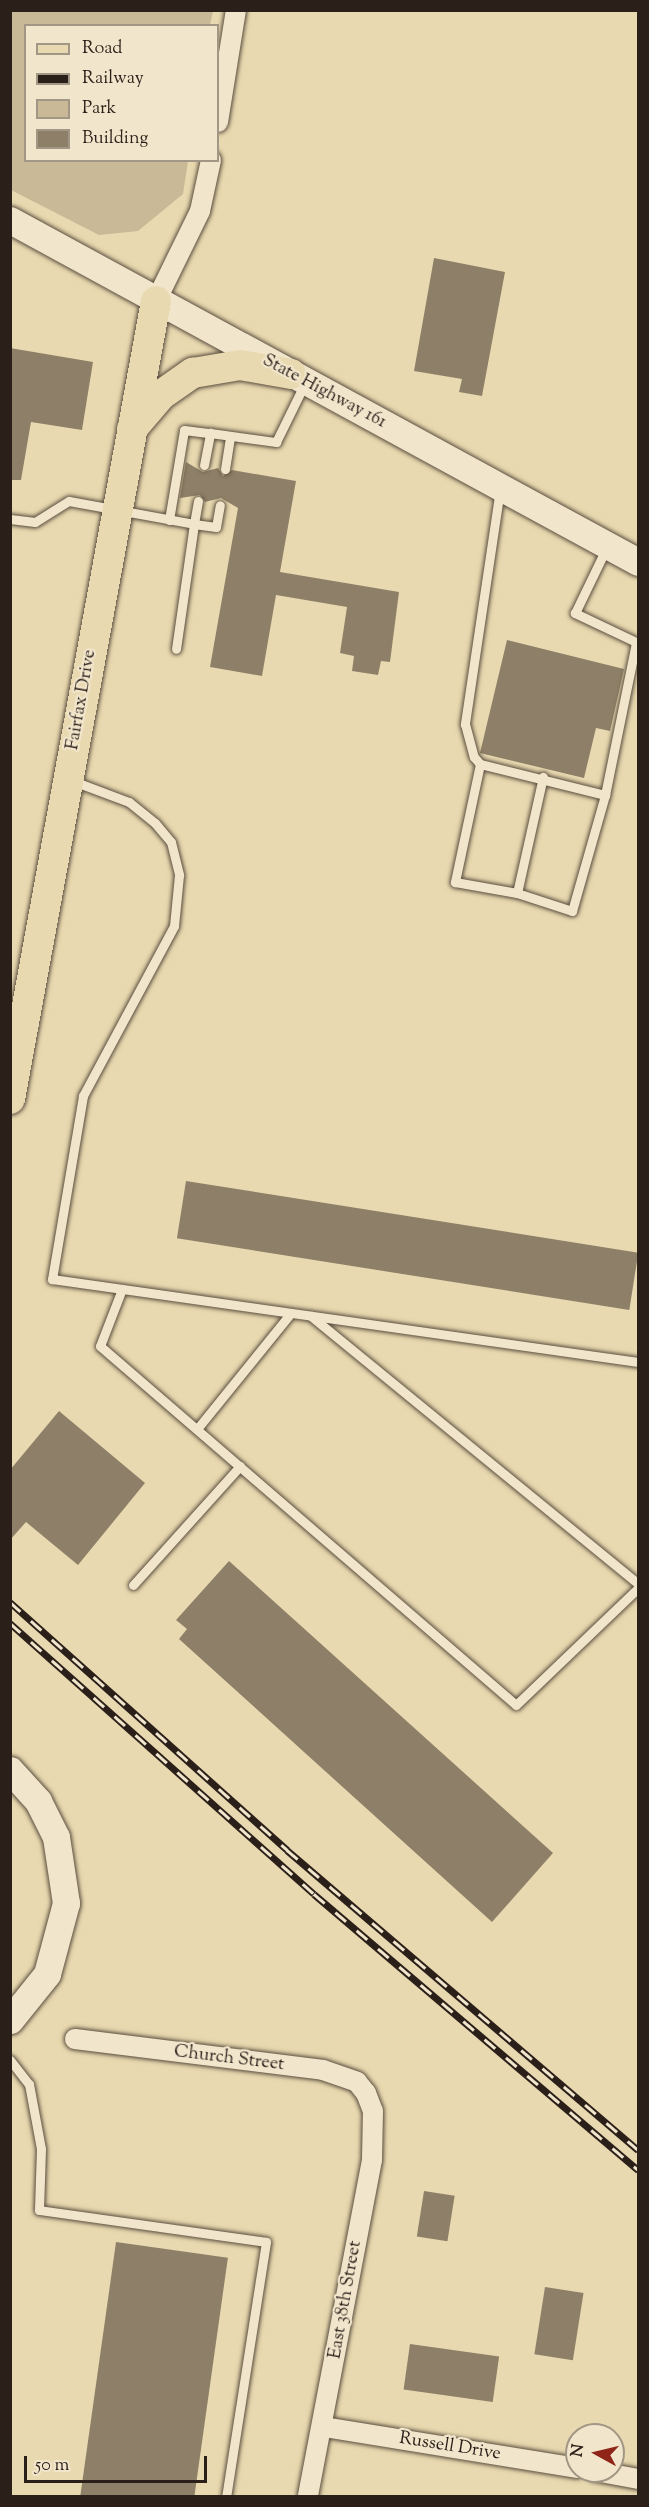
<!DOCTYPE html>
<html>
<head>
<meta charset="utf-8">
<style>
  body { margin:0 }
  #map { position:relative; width:649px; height:2507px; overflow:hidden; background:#e9d9b0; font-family:"Sorts Mill Goudy",serif }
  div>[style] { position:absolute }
  .green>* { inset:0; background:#c9b996 }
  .building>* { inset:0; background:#8e8068; transform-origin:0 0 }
  .roads { filter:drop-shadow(0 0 2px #5a4e3f) drop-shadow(0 0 2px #5a4e3f) }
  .lane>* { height:9px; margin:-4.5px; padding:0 4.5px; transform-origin:4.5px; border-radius:4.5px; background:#f1e6cc }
  .street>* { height:20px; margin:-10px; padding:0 10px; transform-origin:10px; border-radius:10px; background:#f1e6cc }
  .secondary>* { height:27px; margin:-13.5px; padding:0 13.5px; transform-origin:13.5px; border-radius:13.5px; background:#f1e6cc }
  .primary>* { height:30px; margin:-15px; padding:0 15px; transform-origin:15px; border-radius:15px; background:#e9d9b0 }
  .rail>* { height:7px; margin-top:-3.5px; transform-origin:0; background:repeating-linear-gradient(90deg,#f1e6cc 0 14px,#2b1f19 0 28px); box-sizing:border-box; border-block:2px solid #2b1f19 }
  span { translate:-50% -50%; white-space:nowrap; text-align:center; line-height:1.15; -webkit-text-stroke:4.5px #f1e6cc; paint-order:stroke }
  .street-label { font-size:18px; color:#2b1f19 }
  .frame { position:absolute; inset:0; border:12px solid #2b1f19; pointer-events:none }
  .legend { position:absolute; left:24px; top:24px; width:195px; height:138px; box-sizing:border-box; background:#f1e6cc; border:2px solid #a29684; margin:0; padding:8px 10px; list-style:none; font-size:18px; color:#2b1f19 }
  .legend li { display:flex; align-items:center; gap:12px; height:30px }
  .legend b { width:30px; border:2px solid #a29684 }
  .north { position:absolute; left:565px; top:2423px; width:60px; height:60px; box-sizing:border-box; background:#f1e6cc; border:2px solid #a29684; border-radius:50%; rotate:278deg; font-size:16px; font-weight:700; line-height:24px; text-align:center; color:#2b1f19 }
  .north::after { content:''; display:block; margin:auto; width:21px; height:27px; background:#8f2418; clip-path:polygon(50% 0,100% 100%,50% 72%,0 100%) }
  .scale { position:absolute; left:24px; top:2456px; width:183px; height:27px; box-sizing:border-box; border:3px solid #2b1f19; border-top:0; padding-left:8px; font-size:18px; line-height:21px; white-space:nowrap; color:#2b1f19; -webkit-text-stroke:4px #f1e6cc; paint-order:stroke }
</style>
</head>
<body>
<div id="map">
  <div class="green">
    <div style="clip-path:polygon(10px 11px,213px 11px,210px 25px,26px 26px,26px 160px,188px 161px,183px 194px,138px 231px,99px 235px,11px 190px)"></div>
  </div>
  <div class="building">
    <div style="clip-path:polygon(434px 258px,505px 272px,482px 396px,459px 392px,462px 379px,414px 371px)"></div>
    <div style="clip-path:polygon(10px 348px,93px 362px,82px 430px,31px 422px,21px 480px,10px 480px)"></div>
    <div style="clip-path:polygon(186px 462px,203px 472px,218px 468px,223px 476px,232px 470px,296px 481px,280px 572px,399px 592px,390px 662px,381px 661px,378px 675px,352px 671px,354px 656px,340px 653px,347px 607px,276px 595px,262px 676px,210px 667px,238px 508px,221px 498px,205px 502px,200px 495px,180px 498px)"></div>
    <div style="clip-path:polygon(507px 640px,624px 669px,610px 731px,596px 728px,584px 778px,480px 753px)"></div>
    <div style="left:186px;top:1181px;width:458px;height:58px;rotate:9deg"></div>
    <div style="clip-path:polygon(59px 1411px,145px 1483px,78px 1565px,26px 1522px,10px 1540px,10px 1470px)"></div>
    <div style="clip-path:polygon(229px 1561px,553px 1853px,492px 1922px,179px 1639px,187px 1629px,176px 1620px)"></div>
    <div style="left:424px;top:2191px;width:31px;height:46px;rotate:9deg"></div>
    <div style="left:116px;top:2242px;width:113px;height:256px;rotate:8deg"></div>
    <div style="left:545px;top:2287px;width:39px;height:68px;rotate:9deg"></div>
    <div style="left:410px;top:2344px;width:90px;height:46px;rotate:8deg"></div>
  </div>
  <div class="roads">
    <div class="lane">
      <div style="left:204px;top:465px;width:33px;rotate:-79deg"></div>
      <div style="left:210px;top:433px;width:67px;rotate:7.8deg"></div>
      <div style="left:276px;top:442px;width:64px;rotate:-63.8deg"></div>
      <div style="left:225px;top:469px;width:33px;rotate:-81deg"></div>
      <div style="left:500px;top:489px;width:238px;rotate:98.5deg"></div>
      <div style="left:465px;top:724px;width:34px;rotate:75deg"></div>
      <div style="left:474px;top:757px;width:9px;rotate:49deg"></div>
      <div style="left:480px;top:764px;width:129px;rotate:13.9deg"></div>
      <div style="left:198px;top:501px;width:23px;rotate:100deg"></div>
      <div style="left:194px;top:524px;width:22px;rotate:8deg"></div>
      <div style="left:216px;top:527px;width:22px;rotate:-80deg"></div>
      <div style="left:10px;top:519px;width:25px;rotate:7deg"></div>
      <div style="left:35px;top:522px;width:40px;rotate:-32deg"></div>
      <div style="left:69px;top:501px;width:127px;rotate:10.4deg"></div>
      <div style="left:194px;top:524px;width:126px;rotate:98.2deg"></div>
      <div style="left:169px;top:520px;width:91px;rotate:-80.5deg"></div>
      <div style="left:184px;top:430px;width:26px;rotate:7deg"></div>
      <div style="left:480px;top:764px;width:121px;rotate:102deg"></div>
      <div style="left:455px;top:882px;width:63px;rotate:10.1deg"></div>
      <div style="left:517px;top:893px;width:58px;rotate:18.1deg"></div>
      <div style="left:572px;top:911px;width:121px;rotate:-74.1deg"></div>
      <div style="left:605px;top:795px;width:156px;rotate:-78.5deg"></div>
      <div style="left:636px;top:642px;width:68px;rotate:-154.6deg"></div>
      <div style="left:575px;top:613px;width:71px;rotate:-64.2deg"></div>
      <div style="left:73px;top:781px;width:60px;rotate:20.6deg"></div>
      <div style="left:129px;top:802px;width:33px;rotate:39deg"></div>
      <div style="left:155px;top:823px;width:25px;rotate:50deg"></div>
      <div style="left:171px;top:842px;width:34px;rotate:76deg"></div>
      <div style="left:179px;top:875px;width:51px;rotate:95.6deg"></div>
      <div style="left:174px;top:926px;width:193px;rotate:118.2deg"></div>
      <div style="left:83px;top:1096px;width:186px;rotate:99.6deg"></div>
      <div style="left:52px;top:1279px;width:592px;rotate:8.06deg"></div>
      <div style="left:517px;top:893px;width:119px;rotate:-77.4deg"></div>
      <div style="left:122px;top:1289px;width:61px;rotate:111.1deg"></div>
      <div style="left:100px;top:1346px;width:549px;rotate:40.79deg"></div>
      <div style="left:516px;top:1705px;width:169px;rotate:-43.8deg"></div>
      <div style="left:311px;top:1316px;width:423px;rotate:39.3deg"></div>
      <div style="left:197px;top:1429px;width:149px;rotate:-51deg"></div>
      <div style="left:133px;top:1585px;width:160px;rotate:-48deg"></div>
      <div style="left:10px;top:2060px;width:31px;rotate:52deg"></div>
      <div style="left:29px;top:2084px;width:66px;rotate:79.5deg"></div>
      <div style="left:41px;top:2149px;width:61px;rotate:91.9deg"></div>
      <div style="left:39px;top:2210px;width:229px;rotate:8deg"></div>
      <div style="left:266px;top:2242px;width:257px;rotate:98.9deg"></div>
    </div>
    <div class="street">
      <div style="left:218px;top:122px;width:113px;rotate:-80.9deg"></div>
      <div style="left:156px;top:301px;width:100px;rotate:-63.9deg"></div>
      <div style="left:200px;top:211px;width:52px;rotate:-77.8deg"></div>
      <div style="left:75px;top:2039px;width:250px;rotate:7.1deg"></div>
      <div style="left:323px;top:2070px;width:36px;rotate:19deg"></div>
      <div style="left:357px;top:2082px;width:14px;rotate:51deg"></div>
      <div style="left:366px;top:2093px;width:19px;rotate:69deg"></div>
      <div style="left:373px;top:2111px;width:49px;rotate:91.2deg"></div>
      <div style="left:372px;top:2160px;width:342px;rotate:100.8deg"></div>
      <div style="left:324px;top:2427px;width:256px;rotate:9.2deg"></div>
      <div style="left:595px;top:2471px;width:44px;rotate:10.5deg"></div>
    </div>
    <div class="secondary">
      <div style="left:10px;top:220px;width:715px;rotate:28.57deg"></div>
      <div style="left:10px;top:1770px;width:42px;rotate:47.9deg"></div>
      <div style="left:38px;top:1801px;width:40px;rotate:63.4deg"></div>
      <div style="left:56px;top:1837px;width:67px;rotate:81.4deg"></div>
      <div style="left:66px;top:1903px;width:73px;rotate:105deg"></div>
      <div style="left:47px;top:1974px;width:59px;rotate:128.8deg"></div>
    </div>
    <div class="primary">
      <div style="left:132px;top:429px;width:45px;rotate:-49.5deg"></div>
      <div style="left:161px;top:395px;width:39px;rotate:-35deg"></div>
      <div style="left:193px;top:373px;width:48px;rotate:-9.7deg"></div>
      <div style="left:240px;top:365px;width:52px;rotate:10deg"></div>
      <div style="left:10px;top:1099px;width:811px;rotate:-79.63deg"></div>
    </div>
  </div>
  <div class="rail">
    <div style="left:10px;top:1602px;width:372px;rotate:41.8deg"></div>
    <div style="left:287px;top:1850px;width:462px;rotate:40.5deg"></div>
    <div style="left:10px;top:1623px;width:407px;rotate:41.7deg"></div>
    <div style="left:314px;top:1894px;width:426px;rotate:40.4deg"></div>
  </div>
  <div class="street-label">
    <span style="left:324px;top:392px;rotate:28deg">State Highway 161</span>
    <span style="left:82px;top:700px;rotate:-80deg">Fairfax Drive</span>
    <span style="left:229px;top:2059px;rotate:7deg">Church Street</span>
    <span style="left:346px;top:2300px;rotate:-80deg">East 38th Street</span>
    <span style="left:450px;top:2447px;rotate:9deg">Russell Drive</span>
  </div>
  <div class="frame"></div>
  <ul class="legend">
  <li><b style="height:8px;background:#e9d9b0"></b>Road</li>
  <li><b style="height:8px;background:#2b1f19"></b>Railway</li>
  <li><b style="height:16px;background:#c9b996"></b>Park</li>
  <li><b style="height:16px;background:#8e8068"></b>Building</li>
  </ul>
  <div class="north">N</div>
  <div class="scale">50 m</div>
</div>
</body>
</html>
